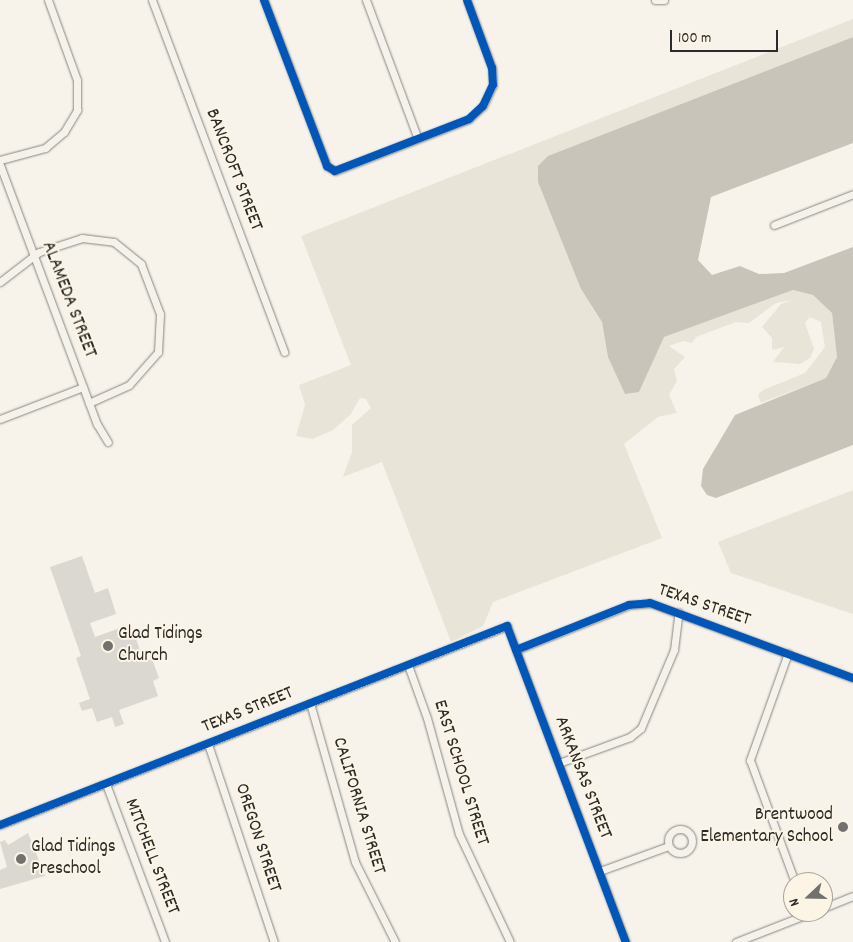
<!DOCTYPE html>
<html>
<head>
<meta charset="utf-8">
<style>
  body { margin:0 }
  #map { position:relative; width:853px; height:942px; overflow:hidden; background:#f7f3ea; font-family:Dekko,sans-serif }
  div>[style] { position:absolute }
  .green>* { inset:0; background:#e9e4d8 }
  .water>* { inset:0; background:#c8c4ba }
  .building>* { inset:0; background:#dad8d1 }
  .roads { filter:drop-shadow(0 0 1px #878581) drop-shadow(0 0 1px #878581) }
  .minor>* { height:7px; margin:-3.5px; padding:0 3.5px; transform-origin:3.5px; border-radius:3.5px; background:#f5f2ec }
  .minor>.ring { margin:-3.5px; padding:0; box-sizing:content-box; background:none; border:7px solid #f5f2ec; border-radius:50% }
  .cycleway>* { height:8px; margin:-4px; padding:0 4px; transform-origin:4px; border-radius:4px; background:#0057b8 }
  .dots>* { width:14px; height:14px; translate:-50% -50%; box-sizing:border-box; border:2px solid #fcf5e5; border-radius:50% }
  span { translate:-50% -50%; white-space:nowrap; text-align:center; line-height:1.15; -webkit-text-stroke:4px #fcf5e5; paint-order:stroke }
  .street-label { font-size:19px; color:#2b2b2b }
  .poi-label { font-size:19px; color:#2b2b2b }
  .left { translate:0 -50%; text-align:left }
  .right { translate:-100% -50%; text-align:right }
  .north { position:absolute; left:783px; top:872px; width:50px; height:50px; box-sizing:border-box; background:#fcf5e5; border:1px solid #a8a49b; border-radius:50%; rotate:249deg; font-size:14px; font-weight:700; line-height:20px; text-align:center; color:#2b2b2b }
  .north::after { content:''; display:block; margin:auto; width:18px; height:22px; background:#72716e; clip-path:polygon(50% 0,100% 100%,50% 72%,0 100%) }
  .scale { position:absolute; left:670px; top:30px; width:108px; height:22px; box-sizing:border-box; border:2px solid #2b2b2b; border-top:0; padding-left:6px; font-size:15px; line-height:18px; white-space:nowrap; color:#2b2b2b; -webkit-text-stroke:4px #fcf5e5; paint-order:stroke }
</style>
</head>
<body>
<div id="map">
  <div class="green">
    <div style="clip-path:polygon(853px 19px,853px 37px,549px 156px,581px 289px,602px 322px,608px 357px,639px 392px,663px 337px,793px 290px,813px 295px,832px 313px,837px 357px,826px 378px,761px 403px,758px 395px,763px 390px,805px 373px,825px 347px,821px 322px,810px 317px,805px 323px,814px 349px,810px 358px,800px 364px,773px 362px,784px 347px,772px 350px,772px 338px,762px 327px,781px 304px,793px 300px,776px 303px,749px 323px,736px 322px,696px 337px,692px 343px,683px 341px,669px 346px,685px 357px,674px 369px,677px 381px,669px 395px,677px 413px,658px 417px,624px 444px,662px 538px,493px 602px,483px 626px,451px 642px,382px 462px,343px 477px,352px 452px,352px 425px,371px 408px,366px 399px,360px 398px,351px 414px,333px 430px,312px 439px,296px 436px,305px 405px,299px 385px,351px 365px,301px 236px)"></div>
    <div style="clip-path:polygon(853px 490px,853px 614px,731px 573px,718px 542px)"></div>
  </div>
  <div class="water">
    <div style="clip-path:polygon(853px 37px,853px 143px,711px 197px,698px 260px,712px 275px,740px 266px,759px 274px,784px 273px,853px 247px,853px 445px,716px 498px,707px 495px,701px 486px,703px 469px,735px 415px,826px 378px,837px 357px,832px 313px,813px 295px,793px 290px,664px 337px,639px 392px,625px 394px,608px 357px,602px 322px,581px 289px,538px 182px,538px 166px,548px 156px)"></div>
  </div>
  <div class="building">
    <div style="clip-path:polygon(82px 556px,95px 593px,108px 588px,116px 614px,90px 623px,95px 637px,131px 624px,144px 662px,152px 659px,159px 678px,153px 681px,158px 696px,119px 710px,124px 724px,115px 727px,112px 717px,97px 722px,92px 708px,82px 711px,79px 703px,90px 699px,76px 658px,81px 656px,50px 567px)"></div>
    <div style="clip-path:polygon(28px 833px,45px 876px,0 889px,0 870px,7px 867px,0 842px,5px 840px,8px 845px)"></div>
  </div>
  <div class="roads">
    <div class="minor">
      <div style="left:152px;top:0;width:376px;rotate:69.4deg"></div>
      <div style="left:264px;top:0;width:178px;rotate:69.2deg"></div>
      <div style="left:327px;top:166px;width:9px;rotate:32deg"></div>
      <div style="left:335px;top:171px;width:144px;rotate:-21.2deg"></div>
      <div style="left:469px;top:119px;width:19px;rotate:-43deg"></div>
      <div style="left:483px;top:106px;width:23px;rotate:-65deg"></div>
      <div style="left:493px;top:85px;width:17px;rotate:-93deg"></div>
      <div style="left:492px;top:68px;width:72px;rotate:-110.2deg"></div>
      <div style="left:366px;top:0;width:148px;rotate:69.5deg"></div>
      <div style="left:655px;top:0;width:9px"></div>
      <div style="left:0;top:160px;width:47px;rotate:-14.9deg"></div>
      <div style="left:45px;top:148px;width:25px;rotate:-40deg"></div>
      <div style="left:64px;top:132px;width:26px;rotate:-59deg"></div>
      <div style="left:77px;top:110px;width:30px;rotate:-90deg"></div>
      <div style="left:77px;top:80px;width:85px;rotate:-109.9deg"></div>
      <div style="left:0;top:165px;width:277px;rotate:69.5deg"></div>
      <div style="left:97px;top:424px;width:21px;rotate:59deg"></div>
      <div style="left:774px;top:225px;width:85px;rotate:-21.4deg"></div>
      <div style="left:0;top:282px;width:49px;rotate:-37.6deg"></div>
      <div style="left:39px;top:252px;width:45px;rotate:-18deg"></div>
      <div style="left:82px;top:238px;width:32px;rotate:7deg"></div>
      <div style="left:114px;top:242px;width:35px;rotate:39deg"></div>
      <div style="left:141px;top:264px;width:53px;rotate:69.2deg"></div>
      <div style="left:160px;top:314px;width:38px;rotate:93deg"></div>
      <div style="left:158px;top:352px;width:44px;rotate:131.3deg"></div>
      <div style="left:129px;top:385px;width:44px;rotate:155.8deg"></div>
      <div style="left:0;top:419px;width:89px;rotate:-21.1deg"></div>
      <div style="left:516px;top:650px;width:122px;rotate:-21.7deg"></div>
      <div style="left:629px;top:605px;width:21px;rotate:-5deg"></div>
      <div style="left:650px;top:603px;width:216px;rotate:20.3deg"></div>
      <div style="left:788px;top:653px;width:114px;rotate:109.6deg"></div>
      <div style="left:750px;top:760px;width:130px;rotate:69.8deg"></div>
      <div style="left:408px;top:665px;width:56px;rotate:70.3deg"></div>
      <div style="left:427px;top:718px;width:120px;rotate:74.6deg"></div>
      <div style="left:459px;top:834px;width:119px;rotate:64.7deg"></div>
      <div style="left:310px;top:703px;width:165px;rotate:74.2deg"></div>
      <div style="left:355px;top:862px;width:89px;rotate:63.4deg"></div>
      <div style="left:208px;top:744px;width:209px;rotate:71.6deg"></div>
      <div style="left:559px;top:763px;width:76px;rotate:-20.1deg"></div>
      <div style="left:630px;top:737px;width:14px;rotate:-39deg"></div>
      <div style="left:641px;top:728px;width:85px;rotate:-67.1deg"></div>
      <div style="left:674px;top:650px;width:38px;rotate:-83deg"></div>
      <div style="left:106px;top:784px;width:169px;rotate:69.5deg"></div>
      <div style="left:0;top:825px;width:545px;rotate:-21.43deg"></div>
      <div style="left:507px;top:626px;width:338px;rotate:69.4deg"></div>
      <div class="ring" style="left:668px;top:829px;width:17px;height:17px"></div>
      <div style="left:600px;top:871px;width:70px;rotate:-20deg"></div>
      <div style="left:823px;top:908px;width:32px;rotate:-22deg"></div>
      <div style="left:736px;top:942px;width:83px;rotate:-21.3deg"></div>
    </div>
  </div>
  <div class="cycleway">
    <div style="left:264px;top:0;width:178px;rotate:69.2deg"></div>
    <div style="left:327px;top:166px;width:9px;rotate:32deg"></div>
    <div style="left:335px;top:171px;width:144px;rotate:-21.2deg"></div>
    <div style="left:469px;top:119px;width:19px;rotate:-43deg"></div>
    <div style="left:483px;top:106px;width:23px;rotate:-65deg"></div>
    <div style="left:493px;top:85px;width:17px;rotate:-93deg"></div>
    <div style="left:492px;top:68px;width:72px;rotate:-110.2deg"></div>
    <div style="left:516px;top:650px;width:122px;rotate:-21.7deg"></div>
    <div style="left:629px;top:605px;width:21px;rotate:-5deg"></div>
    <div style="left:650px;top:603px;width:216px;rotate:20.3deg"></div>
    <div style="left:0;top:825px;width:545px;rotate:-21.43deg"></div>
    <div style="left:507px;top:626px;width:338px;rotate:69.4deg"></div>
  </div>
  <div class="dots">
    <div style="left:108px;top:646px;background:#72716e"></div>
    <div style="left:843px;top:827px;background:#72716e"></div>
    <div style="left:21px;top:859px;background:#72716e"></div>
  </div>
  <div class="street-label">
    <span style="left:233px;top:170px;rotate:69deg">BANCROFT STREET</span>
    <span style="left:68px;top:300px;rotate:69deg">ALAMEDA STREET</span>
    <span style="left:704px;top:606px;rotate:19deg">TEXAS STREET</span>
    <span style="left:248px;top:711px;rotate:-22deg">TEXAS STREET</span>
    <span style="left:460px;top:773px;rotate:73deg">EAST SCHOOL STREET</span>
    <span style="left:582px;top:778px;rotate:69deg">ARKANSAS STREET</span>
    <span style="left:358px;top:806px;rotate:73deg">CALIFORNIA STREET</span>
    <span style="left:257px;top:838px;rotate:72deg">OREGON STREET</span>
    <span style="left:151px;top:857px;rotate:69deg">MITCHELL STREET</span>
  </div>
  <div class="poi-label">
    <span class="left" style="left:118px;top:646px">Glad Tidings<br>Church</span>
    <span class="right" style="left:833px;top:827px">Brentwood<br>Elementary School</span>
    <span class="left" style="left:31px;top:859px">Glad Tidings<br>Preschool</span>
  </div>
  <div class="north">N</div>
  <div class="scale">100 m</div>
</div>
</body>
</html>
